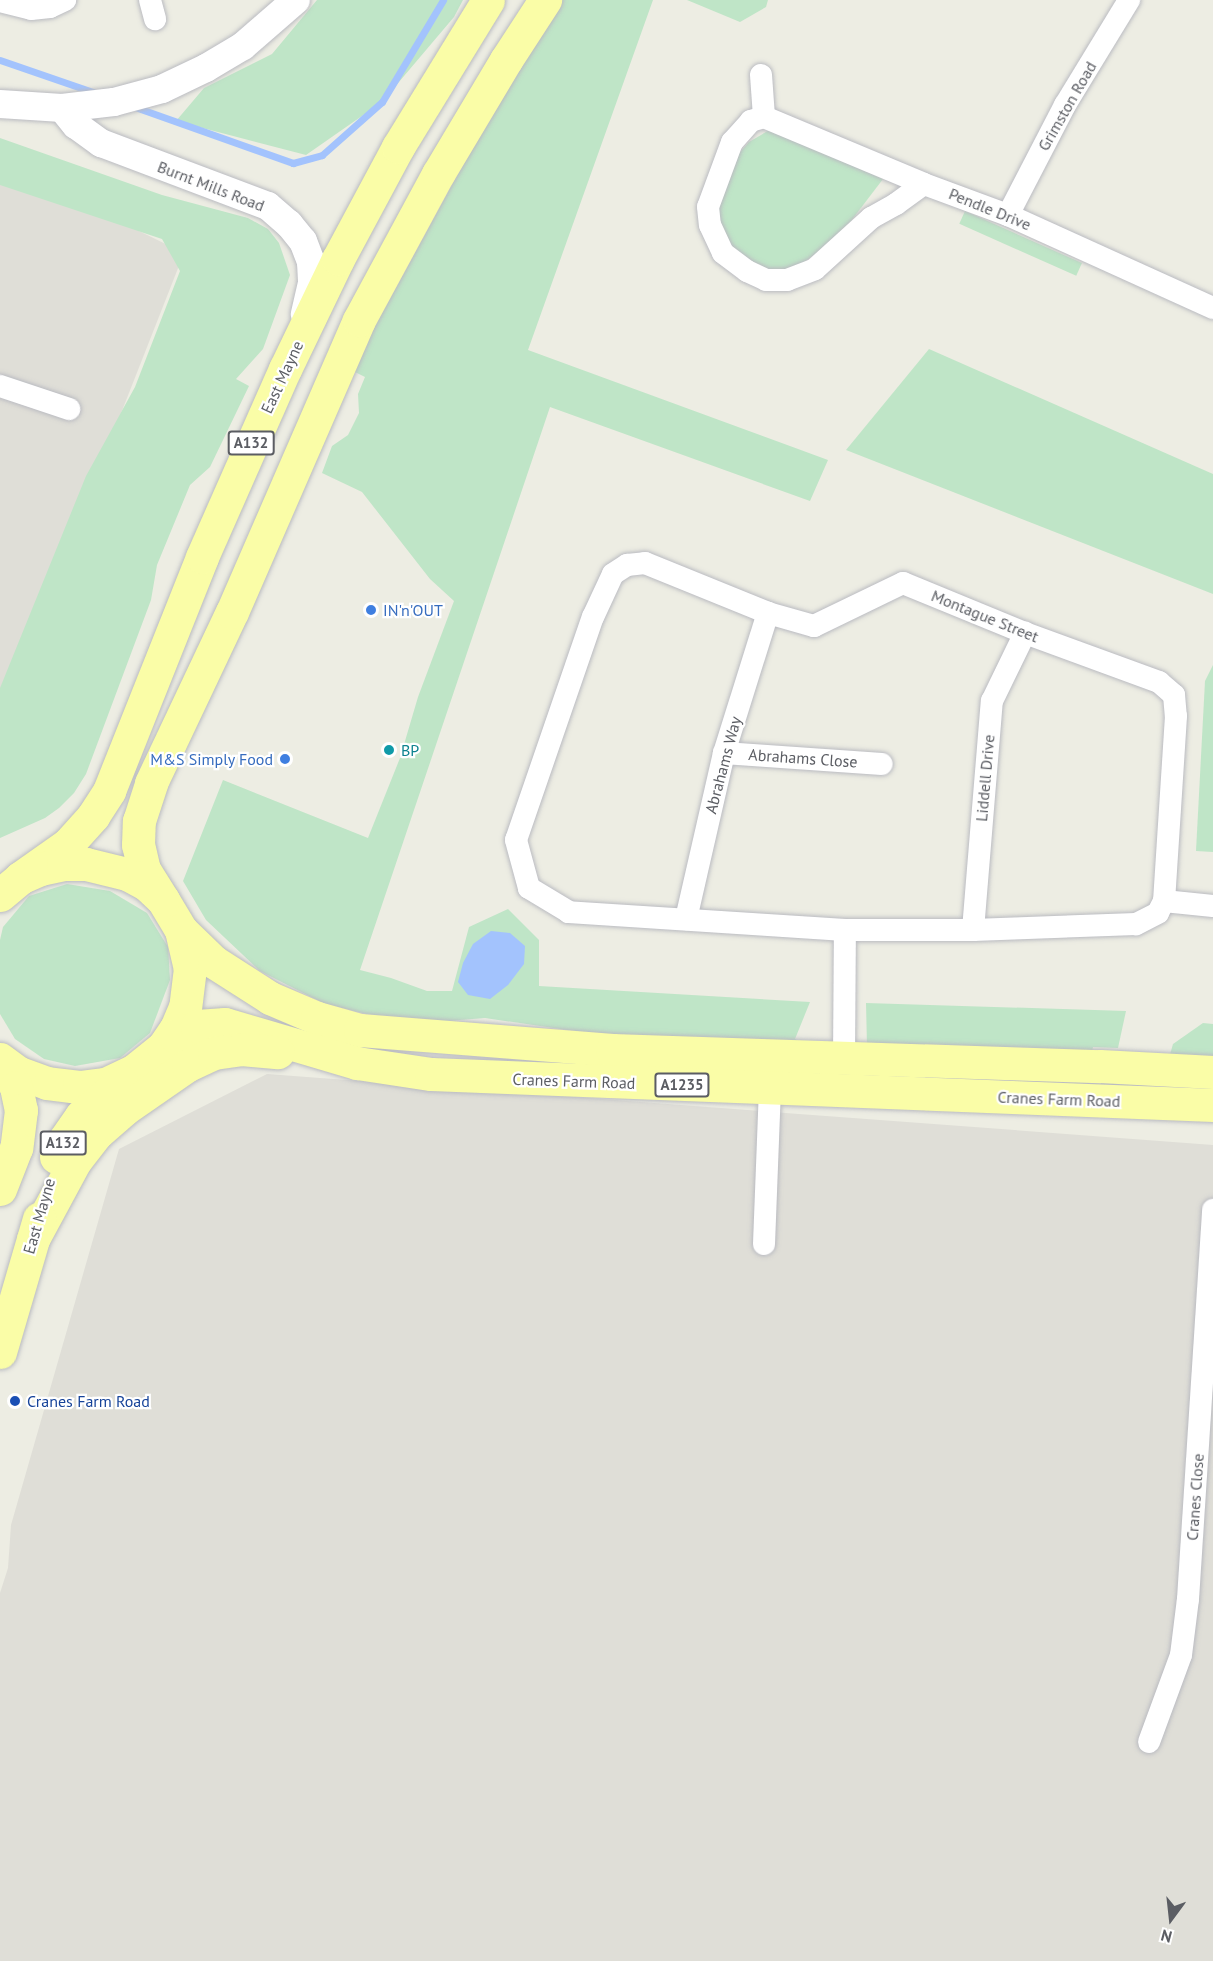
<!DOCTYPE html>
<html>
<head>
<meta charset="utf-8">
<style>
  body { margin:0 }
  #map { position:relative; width:1213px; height:1961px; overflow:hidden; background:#edede3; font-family:"PT Sans",sans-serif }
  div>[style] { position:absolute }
  .industrial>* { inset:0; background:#dfded7 }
  .green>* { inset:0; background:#bfe5c7; transform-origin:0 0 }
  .water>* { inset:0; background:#a3c3fd }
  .stream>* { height:7px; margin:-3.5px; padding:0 3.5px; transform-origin:3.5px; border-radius:3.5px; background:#a3c3fd }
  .roads { filter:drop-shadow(0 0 2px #babbc1) drop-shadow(0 0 2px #babbc1) }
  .minor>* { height:22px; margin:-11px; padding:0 11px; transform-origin:11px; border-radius:11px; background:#fff }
  .tertiary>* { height:28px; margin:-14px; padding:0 14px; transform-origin:14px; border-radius:14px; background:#fff }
  .primary>* { height:33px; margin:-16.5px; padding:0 16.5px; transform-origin:16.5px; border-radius:16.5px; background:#fafda7 }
  .dots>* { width:16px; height:16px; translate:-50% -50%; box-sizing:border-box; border:3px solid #fff; border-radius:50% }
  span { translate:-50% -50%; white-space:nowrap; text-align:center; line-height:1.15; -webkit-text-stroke:4.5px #fff; paint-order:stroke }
  .shield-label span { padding:2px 4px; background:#fff; border:2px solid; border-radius:4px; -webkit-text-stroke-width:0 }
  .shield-label { font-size:15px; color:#5b5d63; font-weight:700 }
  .street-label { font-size:16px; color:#5b5d63 }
  .shop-label { font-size:16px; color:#366cbe }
  .left { translate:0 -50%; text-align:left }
  .right { translate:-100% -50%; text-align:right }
  .culture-label { font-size:16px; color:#0d838f }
  .transit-label { font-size:16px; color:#164399 }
  .north { position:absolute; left:1141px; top:1889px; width:60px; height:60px; -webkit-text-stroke:4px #fff; paint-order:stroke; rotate:195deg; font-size:16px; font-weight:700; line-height:24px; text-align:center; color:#5b5d63 }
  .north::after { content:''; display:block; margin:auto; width:21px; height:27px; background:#5b5d63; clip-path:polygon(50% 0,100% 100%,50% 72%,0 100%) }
</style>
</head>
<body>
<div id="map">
  <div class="industrial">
    <div style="clip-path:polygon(0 163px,184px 253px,0 721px)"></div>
    <div style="clip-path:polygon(267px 1074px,1213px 1145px,1213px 1961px,0 1961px,0 1593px,8px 1568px,11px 1525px,119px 1149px)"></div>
  </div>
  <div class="green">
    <div style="clip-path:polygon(317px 0,463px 0,454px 17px,382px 102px,306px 155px,176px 121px,204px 88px,272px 54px)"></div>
    <div style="clip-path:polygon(561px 0,653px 0,528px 350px,828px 460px,810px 501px,550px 407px,360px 970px,391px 978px,427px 991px,452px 991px,469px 927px,508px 909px,539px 940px,539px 986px,810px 1002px,795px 1039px,804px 1045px,615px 1037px,485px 1018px,409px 1024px,325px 1004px,260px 971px,206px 920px,183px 881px,223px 780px,368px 838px,400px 758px,418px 697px,454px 601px,430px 579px,362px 492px,322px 473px,332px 446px,348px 435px,359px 413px,358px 394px,365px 377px,351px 370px,512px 75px)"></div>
    <div style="clip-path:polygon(687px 0,768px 0,766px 7px,740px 22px)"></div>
    <div style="clip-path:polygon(771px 129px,883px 179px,851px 221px,818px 252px,793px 270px,771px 274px,729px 247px,714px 206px,734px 159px,749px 142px)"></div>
    <div style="clip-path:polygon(0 138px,162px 195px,248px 218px,268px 229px,279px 243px,290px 275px,263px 349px,236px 379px,249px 386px,210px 467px,190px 485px,157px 565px,151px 600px,86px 774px,74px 793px,59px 808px,45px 818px,0 838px,0 688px,86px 476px,135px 387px,180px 271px,162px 239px,0 185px)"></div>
    <div style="left:965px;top:211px;width:128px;height:14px;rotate:24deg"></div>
    <div style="clip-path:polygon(929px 349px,1213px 474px,1213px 594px,846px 450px)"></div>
    <div style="clip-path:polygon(1213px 665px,1213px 852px,1196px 851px,1205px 681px)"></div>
    <div style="clip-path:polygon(67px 884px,110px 891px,147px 913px,168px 947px,170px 980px,150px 1033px,120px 1058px,75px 1066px,44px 1059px,15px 1039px,0 1014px,0 940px,3px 927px,29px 896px)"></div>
    <div style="clip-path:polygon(866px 1003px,1126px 1011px,1118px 1048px,1093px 1047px,1091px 1056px,867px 1046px)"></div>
    <div style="clip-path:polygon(1203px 1023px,1213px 1024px,1213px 1060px,1169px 1058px,1173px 1044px)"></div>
  </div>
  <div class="water">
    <div style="clip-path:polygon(491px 931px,510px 933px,525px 946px,524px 964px,508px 985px,490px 999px,468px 995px,458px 982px,463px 963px,473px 944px)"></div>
  </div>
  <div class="stream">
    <div style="left:0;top:60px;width:102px;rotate:19deg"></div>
    <div style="left:135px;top:107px;width:168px;rotate:19.5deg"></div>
    <div style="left:293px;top:163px;width:30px;rotate:-15deg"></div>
    <div style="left:322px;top:155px;width:80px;rotate:-41.5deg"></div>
    <div style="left:382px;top:102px;width:119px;rotate:-59.1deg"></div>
  </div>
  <div class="roads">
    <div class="minor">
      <div style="left:150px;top:0;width:20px;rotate:75deg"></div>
      <div style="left:0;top:1px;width:32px;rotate:14deg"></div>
      <div style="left:31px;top:9px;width:19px;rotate:-6deg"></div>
      <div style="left:50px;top:7px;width:17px;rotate:-25deg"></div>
      <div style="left:761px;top:75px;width:42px;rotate:85.9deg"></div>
      <div style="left:764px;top:117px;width:173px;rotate:22.7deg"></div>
      <div style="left:924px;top:184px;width:90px;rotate:20.3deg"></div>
      <div style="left:1008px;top:215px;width:225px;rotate:24.4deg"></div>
      <div style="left:764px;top:117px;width:14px;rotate:163deg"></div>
      <div style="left:751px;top:121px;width:28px;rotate:132deg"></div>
      <div style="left:732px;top:142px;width:69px;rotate:110.3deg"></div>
      <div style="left:708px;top:207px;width:18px;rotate:84deg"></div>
      <div style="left:710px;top:225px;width:31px;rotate:65deg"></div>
      <div style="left:723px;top:253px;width:30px;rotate:37deg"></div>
      <div style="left:747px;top:271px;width:21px;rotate:25deg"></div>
      <div style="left:766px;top:280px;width:21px"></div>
      <div style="left:787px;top:280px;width:30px;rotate:-21deg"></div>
      <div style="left:815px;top:269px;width:76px;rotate:-42.3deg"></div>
      <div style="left:871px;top:218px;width:29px;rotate:-29deg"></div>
      <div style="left:896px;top:204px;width:34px;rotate:-36deg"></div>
      <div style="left:1008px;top:215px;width:124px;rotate:-62.6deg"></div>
      <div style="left:1065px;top:105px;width:123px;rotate:-58.6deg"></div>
      <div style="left:0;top:386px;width:73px;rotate:18.4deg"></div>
      <div style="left:645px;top:563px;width:133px;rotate:22.1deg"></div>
      <div style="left:768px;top:613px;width:48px;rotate:15.8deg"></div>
      <div style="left:814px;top:626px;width:99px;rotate:-25.8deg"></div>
      <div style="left:903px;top:583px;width:132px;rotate:22.3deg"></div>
      <div style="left:1025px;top:633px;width:143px;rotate:20.1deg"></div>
      <div style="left:1159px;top:682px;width:20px;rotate:41deg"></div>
      <div style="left:1174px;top:695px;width:21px;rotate:85deg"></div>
      <div style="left:1176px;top:716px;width:185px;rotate:93.7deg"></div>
      <div style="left:1164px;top:901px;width:13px;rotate:117deg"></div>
      <div style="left:1158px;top:913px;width:25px;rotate:153deg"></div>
      <div style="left:1136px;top:924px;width:163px;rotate:177.9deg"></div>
      <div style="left:973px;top:930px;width:128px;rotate:180deg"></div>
      <div style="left:845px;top:930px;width:277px;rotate:-176.3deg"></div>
      <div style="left:569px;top:912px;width:47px;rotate:-149deg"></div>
      <div style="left:529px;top:888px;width:50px;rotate:-105.2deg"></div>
      <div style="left:516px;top:840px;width:236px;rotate:-71deg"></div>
      <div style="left:593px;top:617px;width:47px;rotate:-65.1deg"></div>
      <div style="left:613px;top:574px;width:17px;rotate:-33deg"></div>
      <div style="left:627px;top:565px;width:18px;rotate:-6deg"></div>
      <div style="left:724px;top:753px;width:158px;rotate:4deg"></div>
      <div style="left:1164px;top:901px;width:49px;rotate:5.8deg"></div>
      <div style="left:686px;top:919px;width:170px;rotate:-77.1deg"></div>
      <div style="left:724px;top:753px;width:147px;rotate:-72.6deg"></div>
      <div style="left:973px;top:930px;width:230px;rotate:-85.3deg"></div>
      <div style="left:992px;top:701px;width:76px;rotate:-64.1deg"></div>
      <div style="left:844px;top:1060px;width:130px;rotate:-89.6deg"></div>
      <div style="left:764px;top:1244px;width:156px;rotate:-87.8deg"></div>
      <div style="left:1149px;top:1742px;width:93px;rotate:-69.8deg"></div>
      <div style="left:1181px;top:1655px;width:56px;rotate:-82.9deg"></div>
      <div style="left:1188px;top:1599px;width:390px;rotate:-86.3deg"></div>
    </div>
    <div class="tertiary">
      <div style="left:0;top:104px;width:62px;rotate:3.7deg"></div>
      <div style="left:62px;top:108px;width:52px;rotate:-6.6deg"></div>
      <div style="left:114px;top:102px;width:50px;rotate:-15.2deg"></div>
      <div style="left:162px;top:89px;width:49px;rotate:-25.5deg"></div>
      <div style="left:206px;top:68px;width:43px;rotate:-30.7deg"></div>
      <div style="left:243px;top:46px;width:70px;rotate:-41deg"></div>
      <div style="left:62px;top:108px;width:22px;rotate:51deg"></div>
      <div style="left:76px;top:125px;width:31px;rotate:36deg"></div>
      <div style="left:101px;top:143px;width:178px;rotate:20.7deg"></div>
      <div style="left:268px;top:206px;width:28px;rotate:41deg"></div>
      <div style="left:289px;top:224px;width:22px;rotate:51deg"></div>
      <div style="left:303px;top:241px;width:22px;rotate:69deg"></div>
      <div style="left:311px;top:262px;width:21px;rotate:87deg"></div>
      <div style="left:312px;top:283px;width:32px;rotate:103deg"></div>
    </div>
    <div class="primary">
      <div style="left:20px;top:878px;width:59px;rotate:-35.3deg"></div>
      <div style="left:68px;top:844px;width:38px;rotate:-48deg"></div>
      <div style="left:93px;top:816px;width:30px;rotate:-57deg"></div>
      <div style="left:109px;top:791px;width:252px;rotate:-68.3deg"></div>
      <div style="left:202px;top:557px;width:206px;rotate:-66.2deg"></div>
      <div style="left:285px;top:369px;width:122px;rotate:-64.3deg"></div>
      <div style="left:338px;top:259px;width:127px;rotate:-61.8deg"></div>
      <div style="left:398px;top:147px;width:172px;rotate:-58.5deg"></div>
      <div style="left:0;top:895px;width:26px;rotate:-40deg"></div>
      <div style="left:20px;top:878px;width:22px;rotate:-24deg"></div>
      <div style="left:40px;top:869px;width:24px;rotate:-12deg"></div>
      <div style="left:63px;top:864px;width:23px"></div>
      <div style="left:86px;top:864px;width:42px;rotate:13.7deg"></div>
      <div style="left:127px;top:874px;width:21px;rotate:28deg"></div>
      <div style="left:146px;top:884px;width:23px;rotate:43deg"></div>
      <div style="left:163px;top:900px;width:35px;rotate:59deg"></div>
      <div style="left:181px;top:930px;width:39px;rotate:77deg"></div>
      <div style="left:190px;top:968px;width:39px;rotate:97deg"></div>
      <div style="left:185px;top:1007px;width:23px;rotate:113deg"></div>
      <div style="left:176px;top:1028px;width:23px;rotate:124deg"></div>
      <div style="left:163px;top:1047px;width:38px;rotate:141deg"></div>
      <div style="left:133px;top:1071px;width:31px;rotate:155deg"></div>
      <div style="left:105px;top:1084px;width:26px;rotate:173deg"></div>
      <div style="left:79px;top:1087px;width:32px;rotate:-173deg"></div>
      <div style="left:47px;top:1083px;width:30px;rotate:-160deg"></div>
      <div style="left:19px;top:1073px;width:24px;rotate:-144deg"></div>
      <div style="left:163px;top:900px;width:36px;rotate:-122deg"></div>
      <div style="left:144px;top:870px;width:26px;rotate:-103deg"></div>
      <div style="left:138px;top:845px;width:24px;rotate:-88deg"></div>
      <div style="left:139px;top:821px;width:40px;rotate:-72deg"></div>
      <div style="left:151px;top:783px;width:189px;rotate:-64.7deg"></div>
      <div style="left:232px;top:612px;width:318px;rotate:-66.5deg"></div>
      <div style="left:359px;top:320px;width:166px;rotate:-61.6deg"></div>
      <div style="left:438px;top:174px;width:133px;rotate:-59.2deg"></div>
      <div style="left:506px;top:60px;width:72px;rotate:-57deg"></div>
      <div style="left:181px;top:930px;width:46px;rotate:44.1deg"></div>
      <div style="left:214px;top:962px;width:67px;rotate:32.7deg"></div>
      <div style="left:270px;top:998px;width:51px;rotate:23.1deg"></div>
      <div style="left:317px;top:1018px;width:45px;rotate:15.6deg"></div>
      <div style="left:360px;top:1030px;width:253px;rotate:4.5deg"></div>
      <div style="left:612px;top:1050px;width:488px;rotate:1.9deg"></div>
      <div style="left:1100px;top:1066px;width:113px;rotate:3deg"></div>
      <div style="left:163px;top:1047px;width:16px;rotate:-43deg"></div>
      <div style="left:175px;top:1036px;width:24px;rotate:-24deg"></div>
      <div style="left:197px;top:1026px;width:28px;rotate:-4deg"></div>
      <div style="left:225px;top:1024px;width:138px;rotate:16.5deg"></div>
      <div style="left:357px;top:1063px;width:75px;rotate:8.5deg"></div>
      <div style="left:431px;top:1074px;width:783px;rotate:2.27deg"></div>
      <div style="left:0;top:1060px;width:31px;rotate:59deg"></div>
      <div style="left:16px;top:1087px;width:24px;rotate:78deg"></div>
      <div style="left:21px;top:1110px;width:38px;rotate:97deg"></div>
      <div style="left:16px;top:1148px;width:44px;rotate:111.3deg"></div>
      <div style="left:56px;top:1157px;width:20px;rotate:-63deg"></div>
      <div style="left:65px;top:1139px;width:28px;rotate:-55deg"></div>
      <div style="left:81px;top:1116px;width:53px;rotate:-41.2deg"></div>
      <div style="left:33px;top:1239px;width:89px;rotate:-61.7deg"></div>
      <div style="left:75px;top:1161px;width:36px;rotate:-52deg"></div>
      <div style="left:97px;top:1133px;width:35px;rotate:-41deg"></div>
      <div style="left:123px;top:1110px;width:79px;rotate:-34.7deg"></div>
      <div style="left:188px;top:1065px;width:29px;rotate:-25deg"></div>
      <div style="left:214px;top:1053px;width:27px;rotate:-8deg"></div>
      <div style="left:241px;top:1049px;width:37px;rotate:5deg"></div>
      <div style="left:0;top:1352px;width:139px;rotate:-73.7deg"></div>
    </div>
  </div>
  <div class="dots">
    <div style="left:371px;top:610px;background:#3f7fe0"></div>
    <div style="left:389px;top:750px;background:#0f9aa8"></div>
    <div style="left:285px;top:759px;background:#3f7fe0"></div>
    <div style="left:15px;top:1401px;background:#1a4fb4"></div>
  </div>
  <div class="shield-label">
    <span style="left:251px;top:443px">A132</span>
    <span style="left:682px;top:1085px">A1235</span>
    <span style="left:63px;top:1143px">A132</span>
  </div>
  <div class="street-label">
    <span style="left:1067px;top:106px;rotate:-60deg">Grimston Road</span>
    <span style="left:211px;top:186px;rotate:21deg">Burnt Mills Road</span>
    <span style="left:990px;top:209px;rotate:22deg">Pendle Drive</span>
    <span style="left:282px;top:377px;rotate:-65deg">East Mayne</span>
    <span style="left:985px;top:616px;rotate:22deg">Montague Street</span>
    <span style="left:803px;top:758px;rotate:4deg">Abrahams Close</span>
    <span style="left:723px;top:765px;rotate:-75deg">Abrahams Way</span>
    <span style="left:985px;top:778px;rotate:-85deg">Liddell Drive</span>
    <span style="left:574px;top:1081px;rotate:2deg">Cranes Farm Road</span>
    <span style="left:1059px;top:1099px;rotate:2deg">Cranes Farm Road</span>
    <span style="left:39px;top:1216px;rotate:-74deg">East Mayne</span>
    <span style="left:1195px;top:1497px;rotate:-86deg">Cranes Close</span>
  </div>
  <div class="shop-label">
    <span class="left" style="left:383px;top:610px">IN'n'OUT</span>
    <span class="right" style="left:273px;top:759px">M&amp;S Simply Food</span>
  </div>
  <div class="culture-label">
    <span class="left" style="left:401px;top:750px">BP</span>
  </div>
  <div class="transit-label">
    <span class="left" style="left:27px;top:1401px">Cranes Farm Road</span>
  </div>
  <div class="north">N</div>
</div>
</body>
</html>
